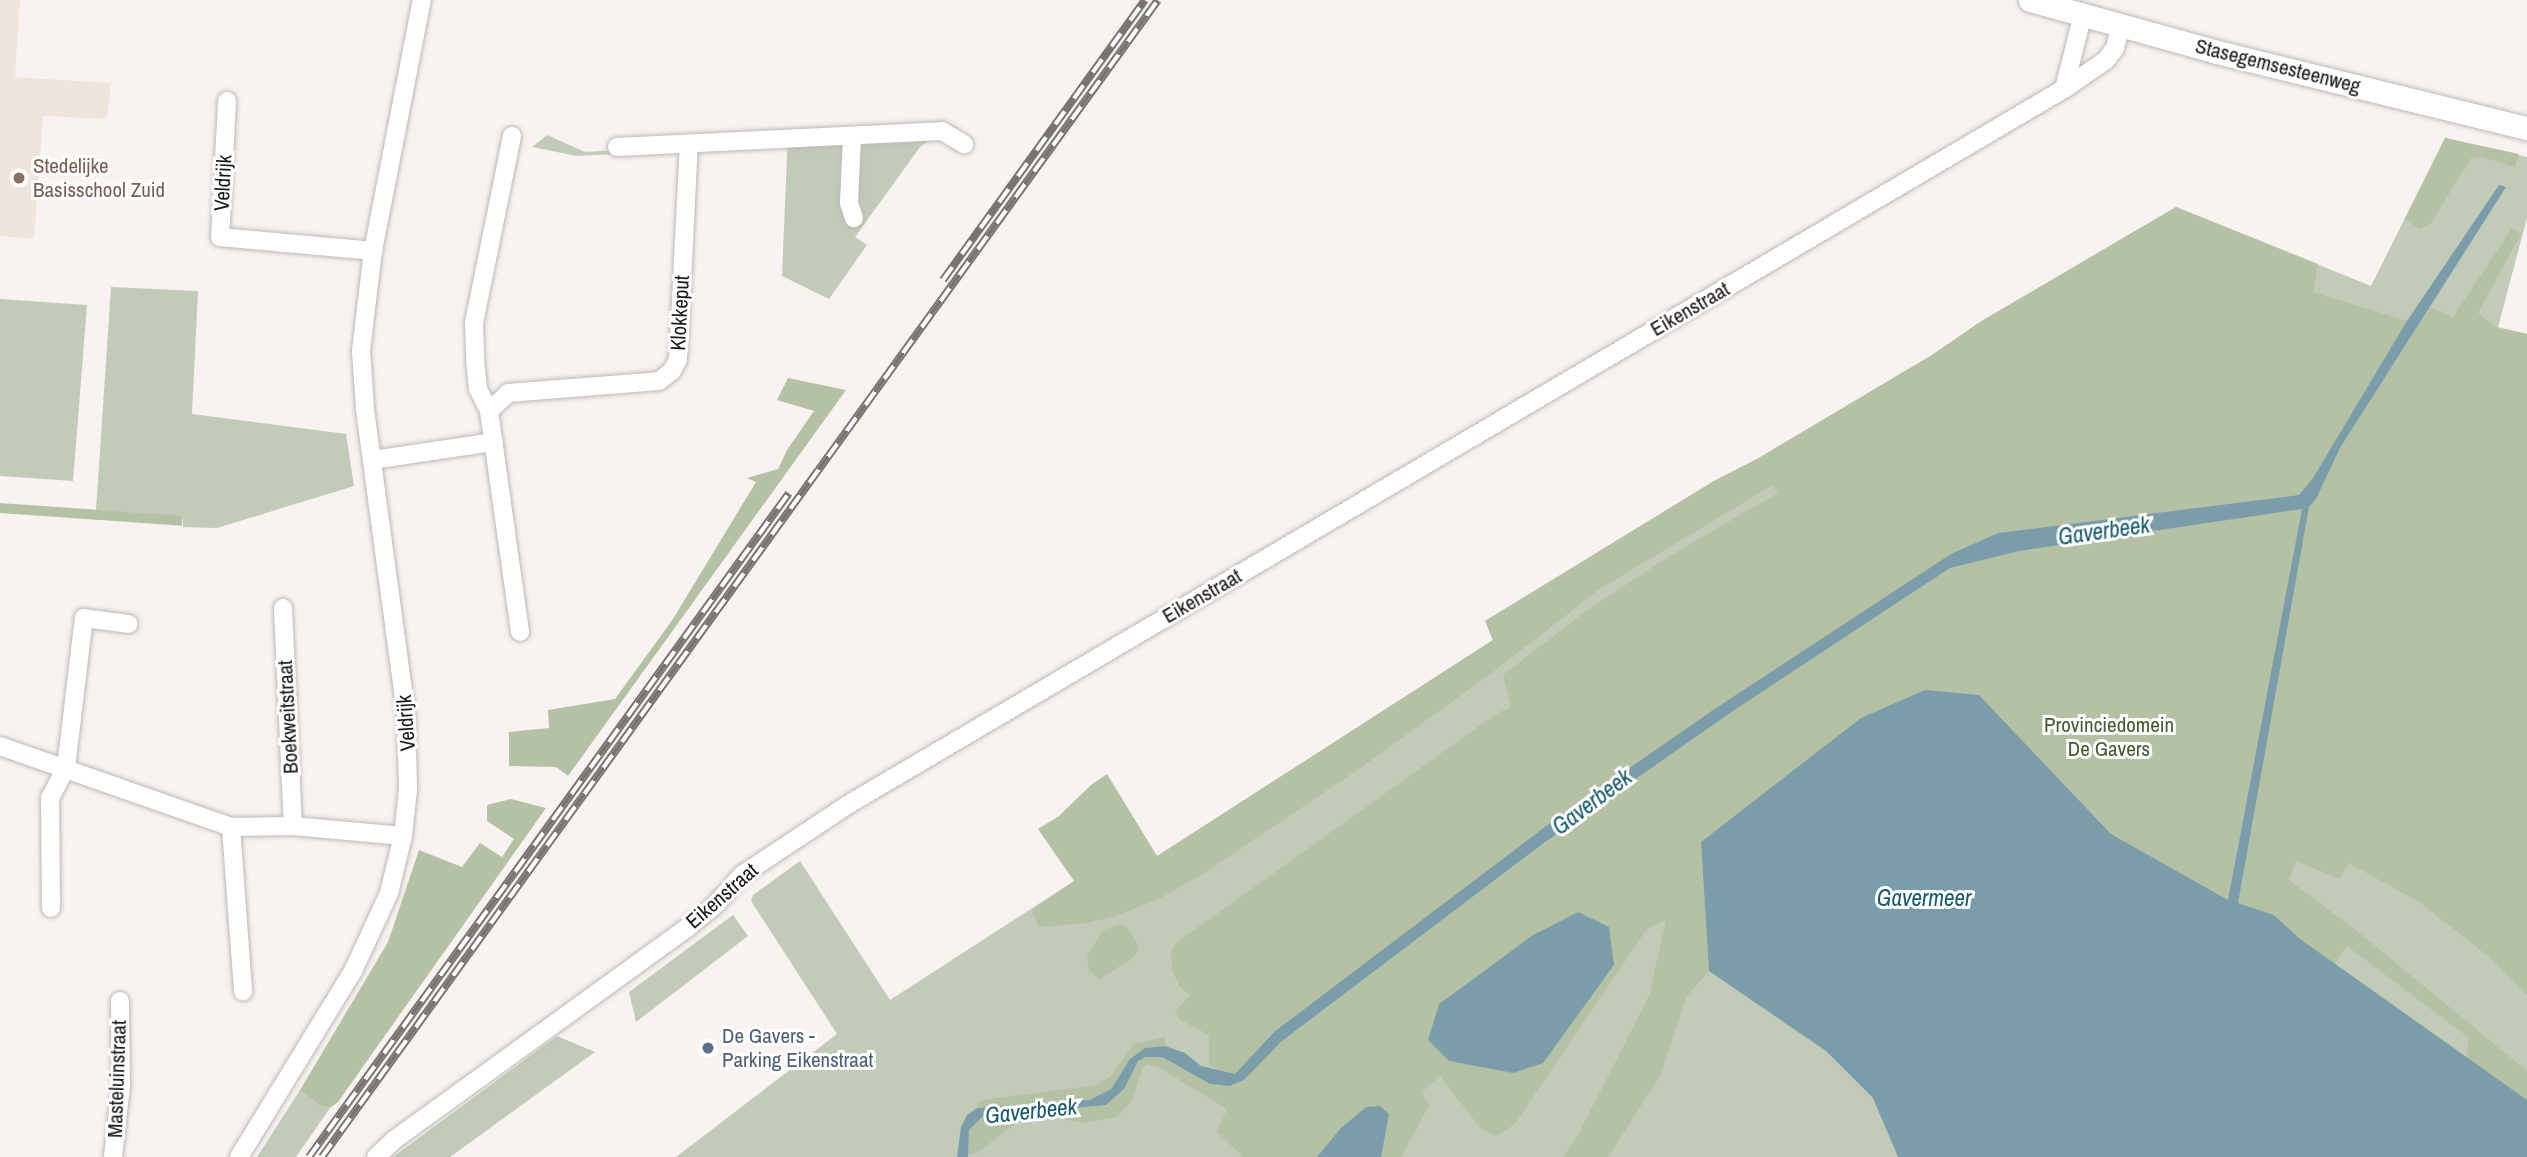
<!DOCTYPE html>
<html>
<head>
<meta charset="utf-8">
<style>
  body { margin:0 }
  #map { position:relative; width:2527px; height:1157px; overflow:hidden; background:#f8f3f0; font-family:"Archivo Narrow",sans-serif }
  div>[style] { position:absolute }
  .built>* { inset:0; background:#f0e5dd }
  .green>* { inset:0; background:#c2cab8 }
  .forest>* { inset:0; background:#b5c1a5; transform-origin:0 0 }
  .water>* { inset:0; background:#7b9daa }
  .roads { filter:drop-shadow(0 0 2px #beb9b7) drop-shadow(0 0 2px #beb9b7) }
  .minor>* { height:18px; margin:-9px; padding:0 9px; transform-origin:9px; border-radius:9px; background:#fff }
  .tertiary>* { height:23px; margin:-11.5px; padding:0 11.5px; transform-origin:11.5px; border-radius:11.5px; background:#fff }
  .rail>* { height:8px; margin-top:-4px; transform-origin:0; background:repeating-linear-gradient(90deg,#fff 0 16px,#777472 0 32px); box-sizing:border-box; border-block:2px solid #777472 }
  .dots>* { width:19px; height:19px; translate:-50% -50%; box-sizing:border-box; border:4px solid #fff; border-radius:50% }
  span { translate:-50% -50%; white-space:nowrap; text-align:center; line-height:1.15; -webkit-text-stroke:6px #fff; paint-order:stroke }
  .street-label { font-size:21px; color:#1b1918 }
  .education-label { font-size:21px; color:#785e54 }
  .left { translate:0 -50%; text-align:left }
  .park-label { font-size:21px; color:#495a2d }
  .service-label { font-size:21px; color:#4e5e75 }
  .water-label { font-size:23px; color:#195a6f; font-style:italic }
</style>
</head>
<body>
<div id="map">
  <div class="built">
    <div style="clip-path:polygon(0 0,20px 0,15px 77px,111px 83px,107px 119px,43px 116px,34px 239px,0 236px)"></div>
  </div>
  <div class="green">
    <div style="clip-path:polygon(788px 133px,929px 140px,920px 147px,855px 237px,867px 245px,829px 299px,782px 276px)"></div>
    <div style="clip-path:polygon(547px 135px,585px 152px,616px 150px,616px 154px,577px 156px,532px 147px)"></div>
    <div style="clip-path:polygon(2445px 138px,2527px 157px,2527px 218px,2498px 327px,2527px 334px,2527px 1157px,676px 1157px,837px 1034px,751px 901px,753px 895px,800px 861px,890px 1000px,1074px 881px,1157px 857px,1493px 640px,1485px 621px,1714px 481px,1757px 459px,1932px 355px,1980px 322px,2176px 207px,2371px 286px)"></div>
    <div style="clip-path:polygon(111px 287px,198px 291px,192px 414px,346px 434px,354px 486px,217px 528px,183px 527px,183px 516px,96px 510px)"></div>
    <div style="clip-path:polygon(0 299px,87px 305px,73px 481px,0 476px)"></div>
    <div style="clip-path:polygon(733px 915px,748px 936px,636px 1022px,629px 992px)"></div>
    <div style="clip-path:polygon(557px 1036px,595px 1052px,450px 1157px,393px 1157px)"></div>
    <div style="clip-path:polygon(300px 1090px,320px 1106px,330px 1108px,296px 1157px,257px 1157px)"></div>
  </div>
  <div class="forest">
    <div style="clip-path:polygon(2445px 138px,2519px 154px,2515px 167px,2482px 157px,2471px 158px,2431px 223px,2419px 229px,2405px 219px)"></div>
    <div style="clip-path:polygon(2176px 207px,2318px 264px,2313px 292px,2407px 321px,2313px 478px,2299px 495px,1998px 533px,1951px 554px,1716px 708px,1546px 826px,1274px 1032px,1235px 1074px,1225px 1074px,1209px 1065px,1209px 1035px,1179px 1019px,1175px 1011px,1190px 995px,1179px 986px,1172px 970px,1171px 952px,1176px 943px,1496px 714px,1511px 707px,1503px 675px,1586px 611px,1673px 554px,1778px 493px,1773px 485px,1601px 588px,1493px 672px,1359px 769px,1204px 873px,1159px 899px,1115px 916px,1087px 923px,1038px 927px,1032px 910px,1074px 881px,1038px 829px,1059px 816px,1092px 784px,1107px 774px,1157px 856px,1493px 640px,1485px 621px,1714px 481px,1757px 459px,1932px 355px,1980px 322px)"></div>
    <div style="clip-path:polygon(evenodd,2512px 228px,2521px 234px,2478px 313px,2498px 328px,2527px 334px,2527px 995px,2488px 956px,2418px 901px,2348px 863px,2340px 879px,2296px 861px,2289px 880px,2357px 931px,2527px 1071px,2527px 1100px,2466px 1058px,2469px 1038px,2347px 946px,2335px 964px,2300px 939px,2274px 915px,2228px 900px,2111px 834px,1979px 695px,1701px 842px,1709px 971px,1687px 996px,1660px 1076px,1608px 1157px,1563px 1157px,1578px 1135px,1649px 996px,1666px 920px,1647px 929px,1514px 1125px,1495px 1136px,1482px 1130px,1440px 1076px,1422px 1092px,1429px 1106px,1401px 1157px,1381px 1157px,1389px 1114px,1380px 1106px,1366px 1107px,1341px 1128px,1317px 1157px,1243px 1157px,1217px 1132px,1227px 1109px,1160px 1068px,1148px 1064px,1142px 1068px,1133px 1099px,1117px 1117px,1084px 1123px,1053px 1117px,1022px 1119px,977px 1153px,968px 1154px,969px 1129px,983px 1116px,1106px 1105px,1124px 1089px,1138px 1061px,1146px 1057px,1161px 1057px,1210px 1084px,1219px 1086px,1244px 1080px,1282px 1041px,1545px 843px,1733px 711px,1950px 568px,2019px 551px,2309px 507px,2316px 499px,2340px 448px,2430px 307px,2453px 317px,2512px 228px,1578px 912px,1513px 1073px,1449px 1061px,1428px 1040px,1439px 1004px,1533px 935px,1578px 912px)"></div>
    <div style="clip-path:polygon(788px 378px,846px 390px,568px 776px,556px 767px,509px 766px,509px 732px,549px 728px,548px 710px,615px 699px,673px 619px,756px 482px,747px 478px,778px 469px,787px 450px,814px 411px,777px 400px)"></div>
    <div style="left:0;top:503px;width:183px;height:10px;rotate:4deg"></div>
    <div style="clip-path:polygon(511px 799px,546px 808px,338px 1102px,330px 1108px,320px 1106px,300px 1090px,388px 942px,419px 850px,462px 867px,480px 843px,502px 857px,514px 839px,487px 821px,487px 805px)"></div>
    <div style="clip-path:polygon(1120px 924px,1129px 929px,1139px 947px,1134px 957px,1100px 979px,1089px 971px,1087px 956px,1103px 930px)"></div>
    <div style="clip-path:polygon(1165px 1037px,1165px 1046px,1145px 1048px,1130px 1059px,1111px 1089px,1099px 1097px,1090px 1100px,977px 1108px,977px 1103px,982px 1100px,1097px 1085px,1111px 1076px,1134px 1044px)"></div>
  </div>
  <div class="water">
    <div style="clip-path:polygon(2499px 185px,2506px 187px,2340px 448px,2316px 499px,2309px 507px,2238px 903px,2274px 915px,2300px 939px,2527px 1100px,2527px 1157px,1898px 1157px,1873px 1098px,1826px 1051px,1709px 971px,1701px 842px,1861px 718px,1925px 690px,1979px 695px,2111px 834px,2228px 900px,2302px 509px,2019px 551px,1950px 568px,1733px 711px,1544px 843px,1282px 1041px,1244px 1080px,1229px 1086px,1210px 1084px,1162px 1057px,1146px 1057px,1138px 1061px,1124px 1089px,1106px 1105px,983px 1116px,969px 1130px,968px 1157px,957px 1157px,961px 1127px,967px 1115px,977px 1108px,1090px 1100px,1111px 1089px,1130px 1059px,1145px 1048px,1165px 1046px,1185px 1053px,1201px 1066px,1235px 1074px,1274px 1032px,1546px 826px,1716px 708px,1951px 554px,1998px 533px,2299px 495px,2313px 478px,2407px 321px)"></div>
    <div style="clip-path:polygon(1578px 912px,1609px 927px,1614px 965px,1543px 1063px,1513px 1073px,1449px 1061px,1428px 1040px,1439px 1004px,1533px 935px)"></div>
    <div style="clip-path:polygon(1380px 1106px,1389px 1114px,1381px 1157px,1317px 1157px,1341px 1128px,1366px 1107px)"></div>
  </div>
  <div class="roads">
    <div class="minor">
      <div style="left:2064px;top:89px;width:77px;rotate:-75.8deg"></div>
      <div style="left:227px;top:101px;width:136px;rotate:92.9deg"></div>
      <div style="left:220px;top:237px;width:154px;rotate:5.2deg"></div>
      <div style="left:512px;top:136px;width:191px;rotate:101.5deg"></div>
      <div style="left:474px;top:323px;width:37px;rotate:88deg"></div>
      <div style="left:475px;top:360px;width:29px;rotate:84deg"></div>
      <div style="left:478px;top:389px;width:25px;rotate:63deg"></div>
      <div style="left:489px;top:411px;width:223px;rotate:82deg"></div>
      <div style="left:852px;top:137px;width:66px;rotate:92.6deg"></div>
      <div style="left:849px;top:203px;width:16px;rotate:72deg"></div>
      <div style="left:617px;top:147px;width:325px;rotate:-2.8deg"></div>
      <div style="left:942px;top:131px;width:26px;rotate:31deg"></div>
      <div style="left:489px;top:411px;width:26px;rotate:-43deg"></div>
      <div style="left:508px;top:393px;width:151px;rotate:-4.5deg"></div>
      <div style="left:659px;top:381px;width:16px;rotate:-38deg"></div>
      <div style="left:672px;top:371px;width:13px;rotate:-63deg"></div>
      <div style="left:678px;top:359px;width:215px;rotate:-87.1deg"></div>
      <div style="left:372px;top:460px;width:123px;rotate:-8.4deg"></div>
      <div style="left:283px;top:608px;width:218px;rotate:87.4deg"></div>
      <div style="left:0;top:746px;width:245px;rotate:19.3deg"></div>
      <div style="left:231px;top:827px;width:62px;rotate:-0.9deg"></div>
      <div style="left:293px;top:826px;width:110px;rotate:5.2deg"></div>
      <div style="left:231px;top:827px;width:165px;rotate:85.8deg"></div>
      <div style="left:51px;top:908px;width:110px;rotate:-90.5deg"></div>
      <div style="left:50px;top:798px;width:34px;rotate:-62deg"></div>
      <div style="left:66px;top:768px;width:151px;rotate:-83.2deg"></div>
      <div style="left:84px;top:618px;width:45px;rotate:7.6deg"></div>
      <div style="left:113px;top:1157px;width:71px;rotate:-83.6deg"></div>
      <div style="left:121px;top:1086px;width:85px;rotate:-90.7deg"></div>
      <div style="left:239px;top:1157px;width:218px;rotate:-58.5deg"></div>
      <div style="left:353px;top:971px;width:86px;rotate:-65.2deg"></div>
      <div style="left:389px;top:893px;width:59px;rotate:-76.2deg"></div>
      <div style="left:403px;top:836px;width:47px;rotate:-83.9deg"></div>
      <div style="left:408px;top:789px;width:76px;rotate:-91.5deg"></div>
      <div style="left:406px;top:713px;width:308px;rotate:-97.7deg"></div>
      <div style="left:365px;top:408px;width:57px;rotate:-94deg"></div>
      <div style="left:361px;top:351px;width:101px;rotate:-83.2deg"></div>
      <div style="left:373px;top:251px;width:256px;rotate:-79deg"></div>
      <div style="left:376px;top:1157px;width:25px;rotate:-43deg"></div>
      <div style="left:394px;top:1140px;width:363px;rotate:-35.9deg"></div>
      <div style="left:688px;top:927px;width:36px;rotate:-39deg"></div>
      <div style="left:716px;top:904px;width:39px;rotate:-48deg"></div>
      <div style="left:742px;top:875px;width:128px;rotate:-33.6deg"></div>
      <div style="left:849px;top:804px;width:1410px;rotate:-30.48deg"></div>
      <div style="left:2064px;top:89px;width:51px;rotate:-34.6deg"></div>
      <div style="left:2106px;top:60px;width:15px;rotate:-53deg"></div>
      <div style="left:2115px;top:48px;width:25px;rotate:-76deg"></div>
    </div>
    <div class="tertiary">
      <div style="left:2030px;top:0;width:194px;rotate:15.5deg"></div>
      <div style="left:2217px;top:52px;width:319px;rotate:13.8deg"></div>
    </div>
  </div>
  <div class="rail">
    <div style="left:943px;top:280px;width:345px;rotate:-54.2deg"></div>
    <div style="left:309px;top:1157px;width:819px;rotate:-54.14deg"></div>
    <div style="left:322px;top:1157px;width:1427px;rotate:-54.15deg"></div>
  </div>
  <div class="dots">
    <div style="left:19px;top:178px;background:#8d6e63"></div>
    <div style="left:708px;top:1048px;background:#5c6f8a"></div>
  </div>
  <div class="street-label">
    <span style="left:2278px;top:66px;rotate:14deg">Stasegemsesteenweg</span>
    <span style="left:223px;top:183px;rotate:-87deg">Veldrijk</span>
    <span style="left:1690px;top:309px;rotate:-30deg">Eikenstraat</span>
    <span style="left:680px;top:313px;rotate:-87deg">Klokkeput</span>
    <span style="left:1202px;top:596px;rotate:-30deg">Eikenstraat</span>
    <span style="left:288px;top:717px;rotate:-93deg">Boekweitstraat</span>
    <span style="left:406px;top:723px;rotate:-94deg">Veldrijk</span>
    <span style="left:722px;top:896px;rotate:-41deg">Eikenstraat</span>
    <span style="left:117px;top:1079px;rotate:-88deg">Masteluinstraat</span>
  </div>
  <div class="education-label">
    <span class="left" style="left:33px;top:178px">Stedelijke<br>Basisschool Zuid</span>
  </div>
  <div class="park-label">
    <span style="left:2109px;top:737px">Provinciedomein<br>De Gavers</span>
  </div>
  <div class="service-label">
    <span class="left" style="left:722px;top:1048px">De Gavers -<br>Parking Eikenstraat</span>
  </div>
  <div class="water-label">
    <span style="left:2104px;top:531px;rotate:-8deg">Gaverbeek</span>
    <span style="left:1592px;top:802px;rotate:-37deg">Gaverbeek</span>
    <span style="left:1924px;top:898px">Gavermeer</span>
    <span style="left:1031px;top:1111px;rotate:-6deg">Gaverbeek</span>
  </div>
</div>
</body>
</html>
